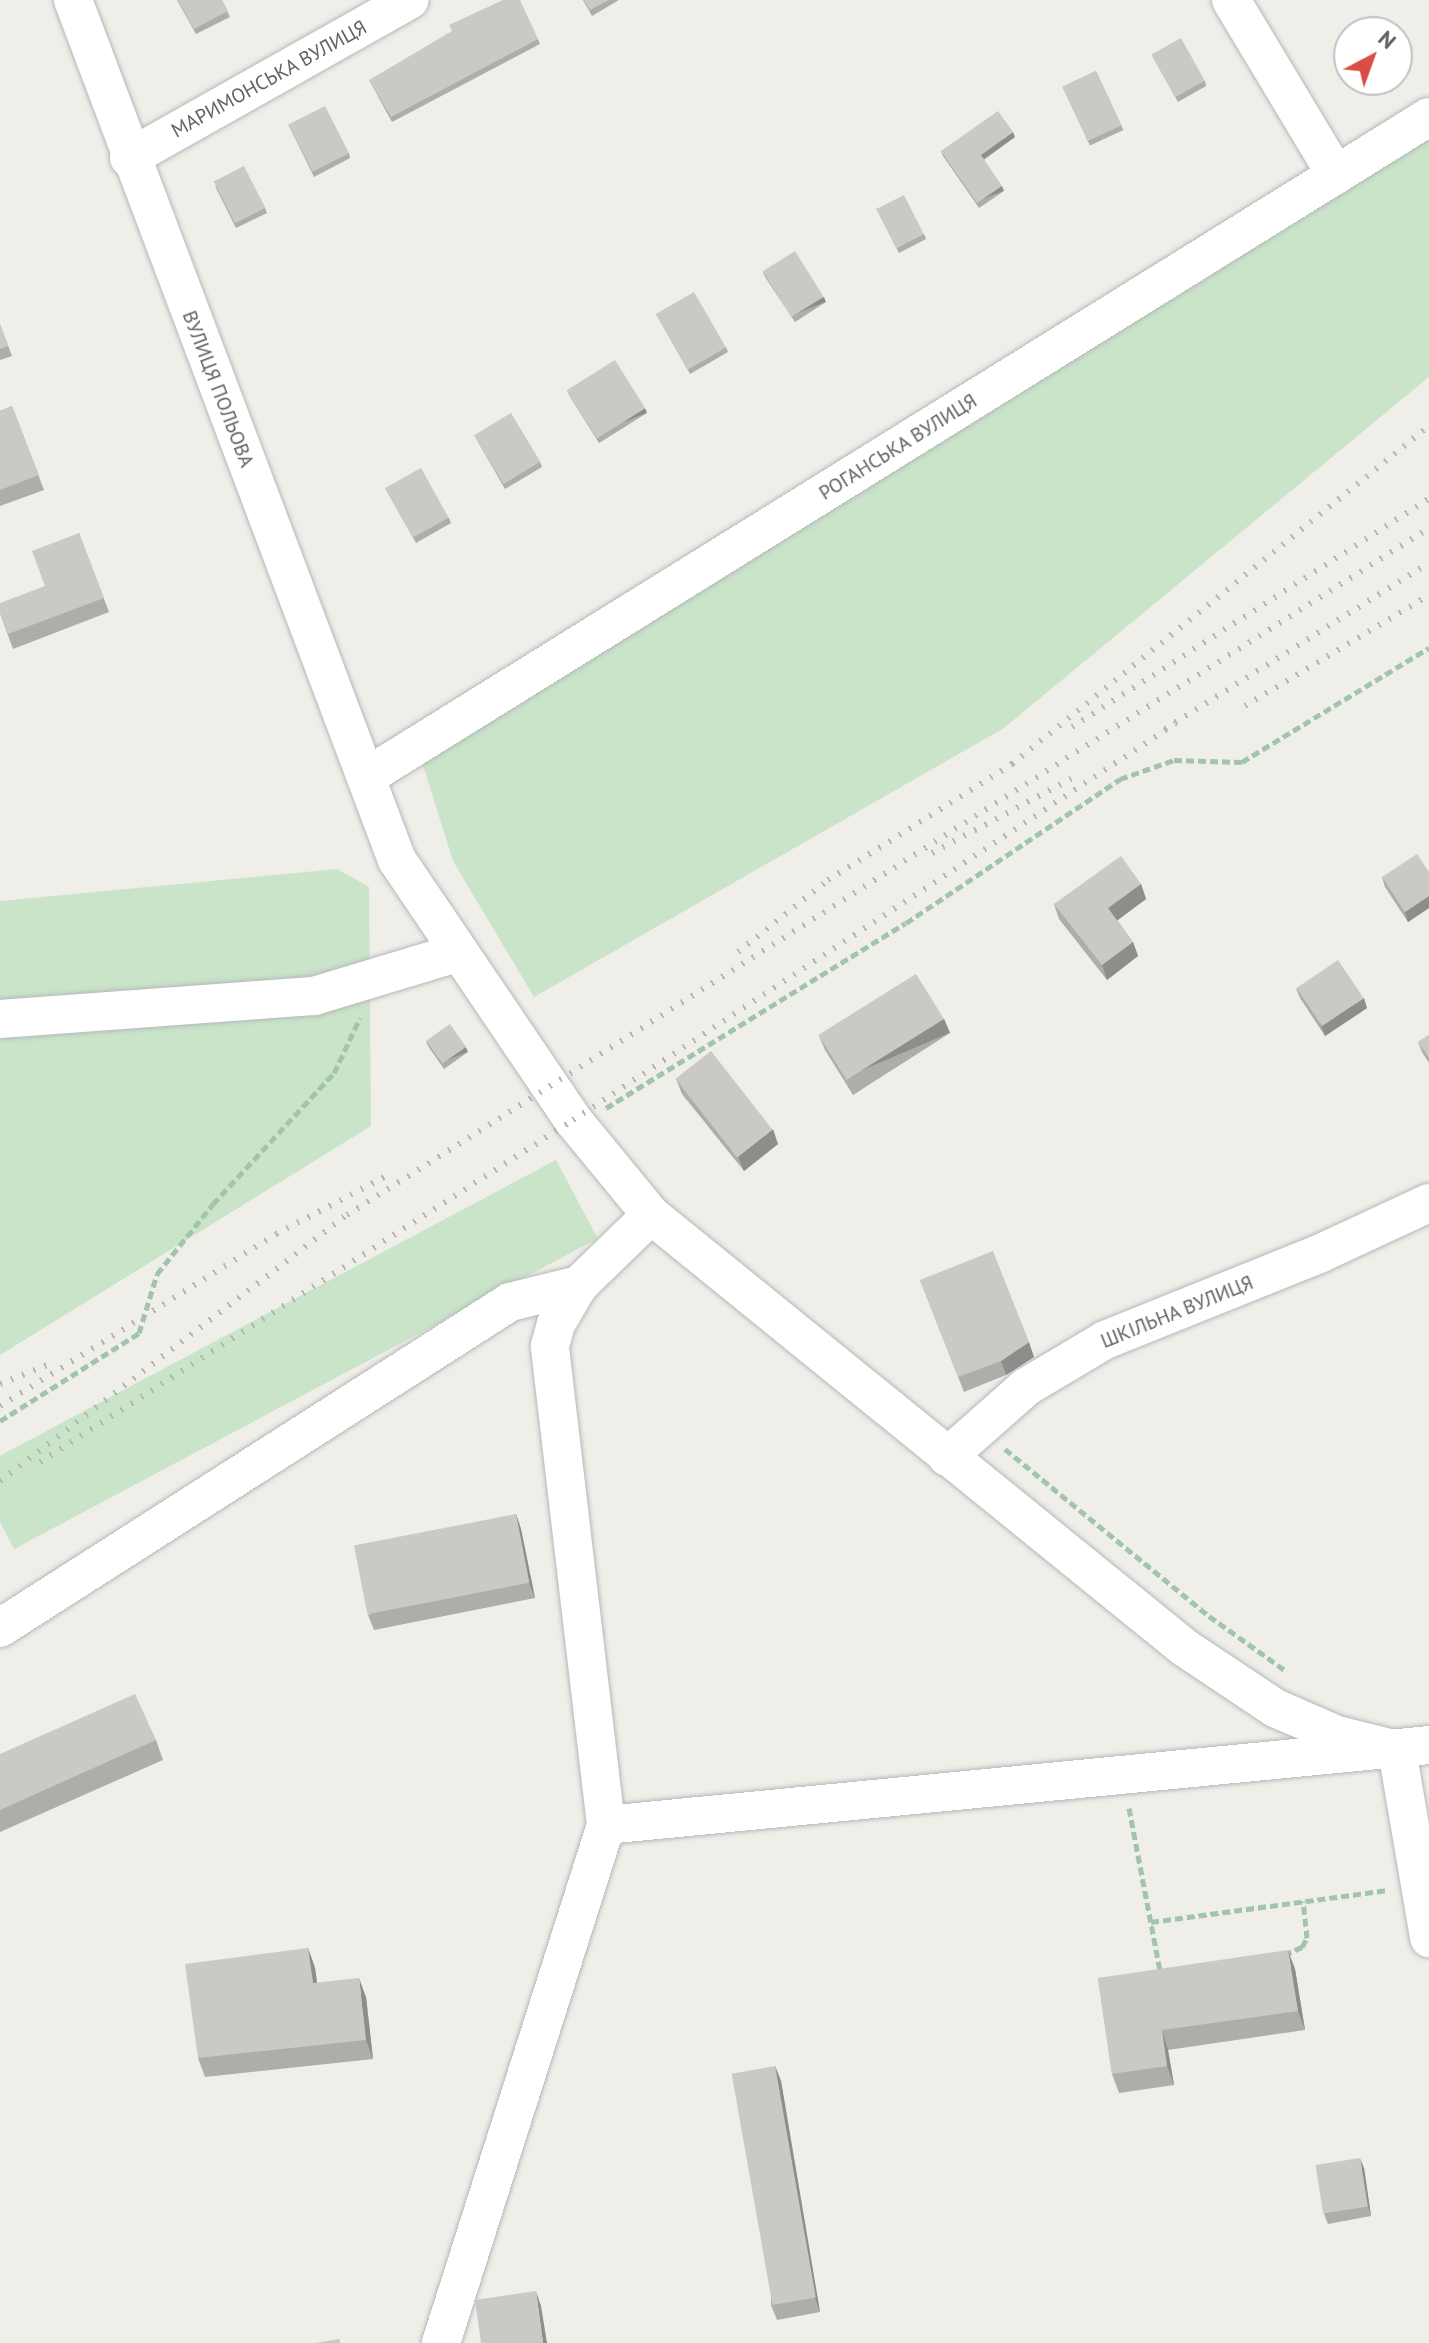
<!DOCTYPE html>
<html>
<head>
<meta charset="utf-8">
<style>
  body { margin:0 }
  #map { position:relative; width:1429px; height:2343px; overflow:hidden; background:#f0eee8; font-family:"PT Sans",sans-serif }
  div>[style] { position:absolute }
  .green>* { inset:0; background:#c9e4c8; transform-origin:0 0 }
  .path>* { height:5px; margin-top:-2.5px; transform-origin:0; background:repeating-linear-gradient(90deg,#a1c5ab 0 8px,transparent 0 12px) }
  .roads { filter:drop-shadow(0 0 2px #b5b8bb) drop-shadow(0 0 2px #b5b8bb) }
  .minor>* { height:38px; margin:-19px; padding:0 19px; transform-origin:19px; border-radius:19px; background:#fff }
  .rail>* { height:6px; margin-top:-3px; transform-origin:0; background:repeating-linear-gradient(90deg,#b5b6b7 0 2px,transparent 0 12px) }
  .wall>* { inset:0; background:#afada9; transform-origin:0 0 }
  .shaded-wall>* { inset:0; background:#8e8d8a; transform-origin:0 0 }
  .building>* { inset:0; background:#cbc9c5; transform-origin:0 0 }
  span { translate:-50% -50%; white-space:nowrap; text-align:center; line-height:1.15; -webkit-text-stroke:6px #fff; paint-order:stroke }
  .street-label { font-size:20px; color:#5f6367 }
  .north { position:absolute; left:1333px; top:16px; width:80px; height:80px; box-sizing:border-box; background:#fff; border:2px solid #bfc1c2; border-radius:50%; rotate:41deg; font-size:22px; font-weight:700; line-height:32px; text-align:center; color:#5f6367 }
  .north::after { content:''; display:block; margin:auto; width:28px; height:36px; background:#d84d46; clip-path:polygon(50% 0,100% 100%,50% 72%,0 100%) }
</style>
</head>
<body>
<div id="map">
  <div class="green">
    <div style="clip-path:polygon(1429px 117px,1429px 377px,1004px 728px,534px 997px,453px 861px,417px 746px)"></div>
    <div style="clip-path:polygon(337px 869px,369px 887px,371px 1126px,0 1355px,0 901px)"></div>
    <div style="left:556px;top:1160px;width:89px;height:661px;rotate:62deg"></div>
  </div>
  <div class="path">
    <div style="left:606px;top:1108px;width:352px;rotate:-31.7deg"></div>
    <div style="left:906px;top:923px;width:258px;rotate:-33.9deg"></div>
    <div style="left:1120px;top:779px;width:57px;rotate:-19.4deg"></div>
    <div style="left:1174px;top:760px;width:68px;rotate:1.7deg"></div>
    <div style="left:1242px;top:762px;width:219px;rotate:-31.4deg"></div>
    <div style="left:0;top:1421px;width:165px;rotate:-32.3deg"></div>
    <div style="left:139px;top:1333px;width:62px;rotate:-73deg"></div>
    <div style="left:157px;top:1274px;width:90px;rotate:-51.3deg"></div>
    <div style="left:213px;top:1204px;width:178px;rotate:-47.3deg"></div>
    <div style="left:334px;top:1073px;width:61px;rotate:-64.7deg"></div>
    <div style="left:1005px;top:1449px;width:264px;rotate:39.3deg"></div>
    <div style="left:1209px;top:1616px;width:95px;rotate:35.5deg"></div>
    <div style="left:1129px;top:1808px;width:170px;rotate:79.2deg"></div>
    <div style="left:1151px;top:1922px;width:239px;rotate:-7.7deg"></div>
    <div style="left:1284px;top:1955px;width:20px;rotate:-24deg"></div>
    <div style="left:1302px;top:1947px;width:10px;rotate:-61deg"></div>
    <div style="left:1307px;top:1938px;width:37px;rotate:-96deg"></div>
  </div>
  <div class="roads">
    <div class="minor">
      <div style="left:73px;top:0;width:919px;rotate:69.36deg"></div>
      <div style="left:397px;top:860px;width:314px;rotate:55.9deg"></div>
      <div style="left:573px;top:1120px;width:123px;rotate:50.6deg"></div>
      <div style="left:651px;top:1215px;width:687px;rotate:39.04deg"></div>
      <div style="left:1185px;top:1648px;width:108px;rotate:33.7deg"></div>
      <div style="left:1275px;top:1708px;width:68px;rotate:23.5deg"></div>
      <div style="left:1337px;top:1735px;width:62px;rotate:14deg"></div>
      <div style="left:1231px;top:0;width:204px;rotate:59deg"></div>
      <div style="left:129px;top:158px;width:322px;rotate:-29.4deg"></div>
      <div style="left:366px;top:777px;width:1251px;rotate:-31.84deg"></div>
      <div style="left:0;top:1019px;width:315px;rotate:-4.2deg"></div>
      <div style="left:314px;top:996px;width:148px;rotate:-16.8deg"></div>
      <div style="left:947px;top:1457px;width:106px;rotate:-41.5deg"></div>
      <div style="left:1026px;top:1387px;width:92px;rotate:-30.7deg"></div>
      <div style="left:1105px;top:1340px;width:231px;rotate:-21.9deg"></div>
      <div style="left:1319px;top:1254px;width:121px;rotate:-24.9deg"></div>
      <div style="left:0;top:1628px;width:605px;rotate:-32.59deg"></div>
      <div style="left:510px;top:1302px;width:71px;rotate:-13.8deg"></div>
      <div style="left:1397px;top:1750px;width:191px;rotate:80.3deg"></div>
      <div style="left:606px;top:1825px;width:482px;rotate:-96.7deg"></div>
      <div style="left:550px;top:1346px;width:23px;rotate:-75deg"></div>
      <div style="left:556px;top:1324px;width:45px;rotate:-59.5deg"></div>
      <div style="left:579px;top:1285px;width:100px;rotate:-44.2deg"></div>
      <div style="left:441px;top:2343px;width:544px;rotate:-72.33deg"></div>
      <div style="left:606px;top:1825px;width:827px;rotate:-5.55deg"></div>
    </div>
  </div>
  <div class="rail">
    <div style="left:1245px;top:706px;width:215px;rotate:-31.1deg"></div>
    <div style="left:1072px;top:727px;width:424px;rotate:-32.6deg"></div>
    <div style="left:1165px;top:729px;width:312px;rotate:-32.2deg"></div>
    <div style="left:932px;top:853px;width:168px;rotate:-28.1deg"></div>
    <div style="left:738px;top:952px;width:115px;rotate:-38.7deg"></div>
    <div style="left:828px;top:880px;width:218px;rotate:-32.2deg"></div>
    <div style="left:1012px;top:764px;width:537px;rotate:-39.03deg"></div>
    <div style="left:0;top:1384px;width:59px;rotate:-21.8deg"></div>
    <div style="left:0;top:1406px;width:325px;rotate:-31.9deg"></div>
    <div style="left:276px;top:1234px;width:131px;rotate:-27.7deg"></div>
    <div style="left:40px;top:1462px;width:633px;rotate:-32.69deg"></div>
    <div style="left:573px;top:1120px;width:721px;rotate:-33.34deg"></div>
    <div style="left:0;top:1481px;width:437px;rotate:-37.5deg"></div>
    <div style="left:347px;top:1215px;width:1282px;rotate:-32.41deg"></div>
  </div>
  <div class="wall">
    <div style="clip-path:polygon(177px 0,222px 0,230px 17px,196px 34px)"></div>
    <div style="clip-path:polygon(583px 0,619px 0,592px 16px)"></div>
    <div style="clip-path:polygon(538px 39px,540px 44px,392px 122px,369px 80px)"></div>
    <div style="clip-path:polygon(1152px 55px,1205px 81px,1206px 86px,1178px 102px)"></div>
    <div style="left:1096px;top:71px;width:65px;height:37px;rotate:65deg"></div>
    <div style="clip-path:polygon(288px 124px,349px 153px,350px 158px,314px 177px)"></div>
    <div style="clip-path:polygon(1015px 137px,984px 160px,1004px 191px,979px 208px,943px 156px,941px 151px)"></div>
    <div style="clip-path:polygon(215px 186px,265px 208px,267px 213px,236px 228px)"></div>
    <div style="clip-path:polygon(876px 208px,924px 234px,926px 239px,899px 253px)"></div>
    <div style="clip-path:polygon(763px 272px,826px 302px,795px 322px,765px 277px)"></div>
    <div style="clip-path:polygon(656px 314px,726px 347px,728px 352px,690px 374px)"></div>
    <div style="clip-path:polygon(0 324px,12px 356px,0 360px)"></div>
    <div style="clip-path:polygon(567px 390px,647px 413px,599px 443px,569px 395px)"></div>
    <div style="clip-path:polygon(12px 406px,44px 490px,0 506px,0 411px)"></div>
    <div style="clip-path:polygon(474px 435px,540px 462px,542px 467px,505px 489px)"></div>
    <div style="clip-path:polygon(385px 488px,449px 518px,451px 523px,416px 543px)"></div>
    <div style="clip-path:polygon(79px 533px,109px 612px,13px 649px,0 613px,45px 586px)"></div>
    <div style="clip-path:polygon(1429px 872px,1429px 908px,1408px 922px,1385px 887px,1382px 877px)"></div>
    <div style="clip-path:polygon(1141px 884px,1146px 899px,1117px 920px,1133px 942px,1138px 956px,1107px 980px,1059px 919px,1054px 904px)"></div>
    <div style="clip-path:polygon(1296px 988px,1367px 1008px,1325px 1036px,1300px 998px)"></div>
    <div style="clip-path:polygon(944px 1019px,950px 1033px,853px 1095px,825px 1050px,819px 1036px)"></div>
    <div style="clip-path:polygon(1429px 1035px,1429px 1063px,1422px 1052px,1418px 1042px)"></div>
    <div style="clip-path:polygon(426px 1041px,468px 1052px,444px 1069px,428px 1046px)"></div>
    <div style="clip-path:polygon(676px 1079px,778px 1144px,744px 1171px,682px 1094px)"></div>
    <div style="clip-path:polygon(920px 1280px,1034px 1357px,1006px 1375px,964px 1392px)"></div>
    <div style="clip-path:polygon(516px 1514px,521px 1529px,535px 1598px,374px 1630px,368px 1615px)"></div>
    <div style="clip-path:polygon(156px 1740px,163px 1760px,0 1832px,0 1754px)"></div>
    <div style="clip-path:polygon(308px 1948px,315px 1968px,317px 1983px,366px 1997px,373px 2059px,205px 2077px,198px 2058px)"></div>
    <div style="clip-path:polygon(1295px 1969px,1305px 2030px,1168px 2050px,1174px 2085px,1119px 2093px,1112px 2074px,1098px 1978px)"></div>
    <div style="clip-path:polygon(775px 2066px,781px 2081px,820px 2312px,777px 2320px,771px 2305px)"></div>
    <div style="clip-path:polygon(1364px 2168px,1371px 2216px,1328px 2224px,1324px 2214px)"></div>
  </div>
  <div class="shaded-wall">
    <div style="clip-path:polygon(1013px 132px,1015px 137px,982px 160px,981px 155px)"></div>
    <div style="left:1002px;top:186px;width:5px;height:30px;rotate:68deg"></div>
    <div style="left:824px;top:297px;width:5px;height:37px;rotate:68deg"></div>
    <div style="left:645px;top:408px;width:5px;height:57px;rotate:68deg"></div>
    <div style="clip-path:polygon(1141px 884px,1146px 899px,1114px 923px,1108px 908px)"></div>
    <div style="clip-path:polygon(1429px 896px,1429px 908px,1408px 922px,1405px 912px)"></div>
    <div style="clip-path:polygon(1133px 942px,1138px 956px,1107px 980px,1102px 965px)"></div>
    <div style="clip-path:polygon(1364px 998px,1367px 1008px,1325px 1036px,1321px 1026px)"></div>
    <div style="left:944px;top:1019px;width:15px;height:114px;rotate:67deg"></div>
    <div style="left:466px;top:1047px;width:5px;height:29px;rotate:68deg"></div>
    <div style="clip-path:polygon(773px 1129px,778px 1144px,744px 1171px,738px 1157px)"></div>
    <div style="clip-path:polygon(1029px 1342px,1034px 1357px,1006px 1375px,1001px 1361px)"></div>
    <div style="clip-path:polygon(516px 1514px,521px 1529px,535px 1598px,529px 1583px)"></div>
    <div style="clip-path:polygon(308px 1948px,315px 1968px,320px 2003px,313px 1983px)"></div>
    <div style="clip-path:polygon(1288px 1950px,1295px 1969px,1305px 2030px,1298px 2011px)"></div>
    <div style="clip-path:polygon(359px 1978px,366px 1997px,373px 2059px,366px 2040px)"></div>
    <div style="clip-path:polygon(1162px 2030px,1168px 2050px,1174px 2085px,1167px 2066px)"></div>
    <div style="clip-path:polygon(775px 2066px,781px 2081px,820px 2312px,815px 2298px)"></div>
    <div style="clip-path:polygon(1360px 2158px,1364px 2168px,1371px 2216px,1368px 2206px)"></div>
    <div style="clip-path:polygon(536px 2291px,541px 2306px,547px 2343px,543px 2343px)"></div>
  </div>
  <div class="building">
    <div style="clip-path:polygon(178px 0,222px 0,228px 11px,194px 29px)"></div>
    <div style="clip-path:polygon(503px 0,520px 0,538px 39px,391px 117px,369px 80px,452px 31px,449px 25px)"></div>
    <div style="clip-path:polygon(584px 0,609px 0,590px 10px)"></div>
    <div style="left:1181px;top:38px;width:49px;height:34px;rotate:61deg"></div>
    <div style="left:1096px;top:71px;width:60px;height:37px;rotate:65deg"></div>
    <div style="left:325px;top:106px;width:53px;height:41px;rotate:63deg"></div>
    <div style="clip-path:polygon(998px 111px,1013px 132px,981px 155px,1002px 186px,977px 203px,941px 151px)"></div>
    <div style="left:244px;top:166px;width:47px;height:34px;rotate:63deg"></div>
    <div style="left:904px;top:195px;width:44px;height:31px;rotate:63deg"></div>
    <div style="left:795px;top:251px;width:54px;height:38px;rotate:58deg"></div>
    <div style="left:694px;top:292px;width:64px;height:44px;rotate:60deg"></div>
    <div style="clip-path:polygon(0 324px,8px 346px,0 349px)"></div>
    <div style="left:615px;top:360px;width:57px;height:57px;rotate:58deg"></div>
    <div style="clip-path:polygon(12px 406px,39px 475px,0 490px,0 411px)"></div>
    <div style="left:511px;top:413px;width:57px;height:43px;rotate:59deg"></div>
    <div style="left:421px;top:468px;width:57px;height:41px;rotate:61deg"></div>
    <div style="clip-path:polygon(79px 533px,104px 598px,8px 634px,0 612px,0 603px,45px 586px,32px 551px)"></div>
    <div style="clip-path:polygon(1417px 854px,1429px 872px,1429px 896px,1405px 912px,1382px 877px)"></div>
    <div style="clip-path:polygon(1121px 856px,1141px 884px,1108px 908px,1133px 942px,1102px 965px,1054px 904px)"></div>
    <div style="left:1338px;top:960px;width:46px;height:50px;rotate:56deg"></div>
    <div style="left:916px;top:974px;width:53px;height:115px;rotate:58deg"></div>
    <div style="left:450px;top:1024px;width:28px;height:29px;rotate:55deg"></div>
    <div style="clip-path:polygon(1429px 1035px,1429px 1058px,1418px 1042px)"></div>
    <div style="left:711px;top:1051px;width:100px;height:45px;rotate:52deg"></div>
    <div style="clip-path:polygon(993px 1251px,1029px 1342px,1001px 1361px,958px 1377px,920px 1280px)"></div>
    <div style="left:516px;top:1514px;width:70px;height:165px;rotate:79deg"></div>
    <div style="clip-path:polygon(135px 1694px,156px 1740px,0 1810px,0 1754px)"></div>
    <div style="clip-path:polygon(308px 1948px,313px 1983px,359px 1978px,366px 2040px,198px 2058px,185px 1964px)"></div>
    <div style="clip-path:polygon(1288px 1950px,1298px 2011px,1162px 2030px,1167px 2066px,1112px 2074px,1098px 1978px)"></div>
    <div style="left:775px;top:2066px;width:235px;height:44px;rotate:80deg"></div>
    <div style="left:1360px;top:2158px;width:49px;height:45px;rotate:81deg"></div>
    <div style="clip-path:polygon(536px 2291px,543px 2343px,481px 2343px,475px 2300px)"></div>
    <div style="clip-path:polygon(340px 2339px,340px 2343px,315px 2343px)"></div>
  </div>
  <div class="street-label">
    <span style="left:269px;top:79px;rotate:-29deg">МАРИМОНСЬКА ВУЛИЦЯ</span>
    <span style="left:218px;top:389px;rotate:69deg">ВУЛИЦЯ ПОЛЬОВА</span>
    <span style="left:898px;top:447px;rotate:-32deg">РОГАНСЬКА ВУЛИЦЯ</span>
    <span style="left:1177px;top:1312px;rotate:-22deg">ШКІЛЬНА ВУЛИЦЯ</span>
  </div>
  <div class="north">N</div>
</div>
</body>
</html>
